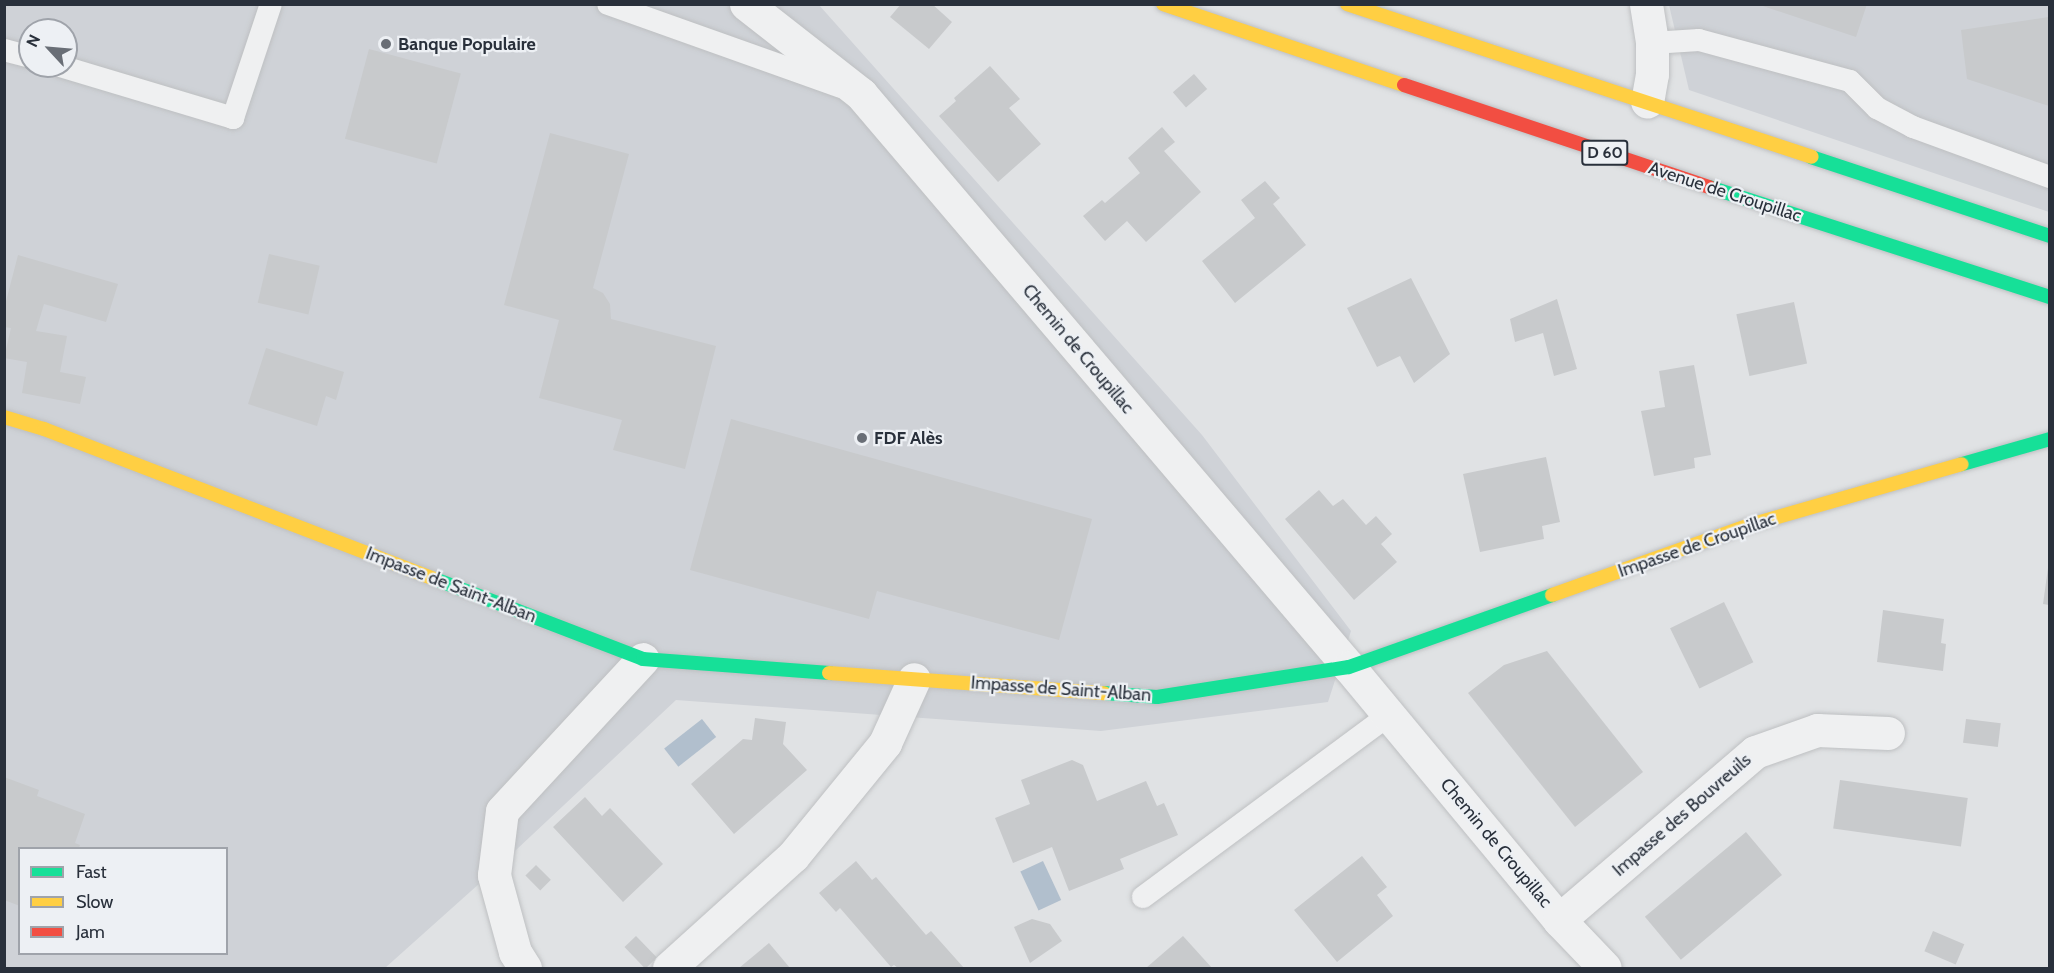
<!DOCTYPE html>
<html>
<head>
<meta charset="utf-8">
<style>
  body { margin:0 }
  #map { position:relative; width:2054px; height:973px; overflow:hidden; background:#e0e2e4; font-family:Cabin,sans-serif }
  div>[style] { position:absolute }
  .built>* { inset:0; background:#cfd2d7 }
  .water>* { inset:0; background:#b1bfcd; transform-origin:0 0 }
  .building>* { inset:0; background:#c8cacc; transform-origin:0 0 }
  .roads { filter:drop-shadow(0 0 2px #bec0c2) drop-shadow(0 0 2px #bec0c2) }
  .lane>* { height:22px; margin:-11px; padding:0 11px; transform-origin:11px; border-radius:11px; background:#eff0f1 }
  .street>* { height:33px; margin:-16.5px; padding:0 16.5px; transform-origin:16.5px; border-radius:16.5px; background:#eff0f1 }
  .fast>* { height:14px; margin:-7px; padding:0 7px; transform-origin:7px; border-radius:7px; background:#16e098 }
  .slow>* { height:14px; margin:-7px; padding:0 7px; transform-origin:7px; border-radius:7px; background:#ffcf43 }
  .jam>* { height:14px; margin:-7px; padding:0 7px; transform-origin:7px; border-radius:7px; background:#f24e42 }
  .dots>* { width:16px; height:16px; translate:-50% -50%; box-sizing:border-box; border:3px solid #edf0f4; border-radius:50% }
  span { translate:-50% -50%; white-space:nowrap; text-align:center; line-height:1.15; -webkit-text-stroke:4.5px #edf0f4; paint-order:stroke }
  .shield-label span { padding:2px 4px; background:#edf0f4; border:2px solid; border-radius:4px; -webkit-text-stroke-width:0 }
  .shield-label { font-size:16px; color:#29303b; font-weight:700 }
  .poi-label { font-size:18px; color:#29303b; font-weight:700 }
  .left { translate:0 -50%; text-align:left }
  .street-label { font-size:18px; color:#29303b }
  .frame { position:absolute; inset:0; border:6px solid #29303b; pointer-events:none }
  .legend { position:absolute; left:18px; top:847px; width:210px; height:108px; box-sizing:border-box; background:#edf0f4; border:2px solid #9fa3aa; margin:0; padding:8px 10px; list-style:none; font-size:18px; color:#29303b }
  .legend li { display:flex; align-items:center; gap:12px; height:30px }
  .legend b { width:30px; border:2px solid #9fa3aa }
  .north { position:absolute; left:18px; top:18px; width:60px; height:60px; box-sizing:border-box; background:#edf0f4; border:2px solid #9fa3aa; border-radius:50%; rotate:296deg; font-size:16px; font-weight:700; line-height:24px; text-align:center; color:#29303b }
  .north::after { content:''; display:block; margin:auto; width:21px; height:27px; background:#696e76; clip-path:polygon(50% 0,100% 100%,50% 72%,0 100%) }
</style>
</head>
<body>
<div id="map">
  <div class="built">
    <div style="clip-path:polygon(evenodd,5px 5px,819px 5px,1202px 435px,1351px 631px,1328px 702px,1101px 731px,676px 700px,499px 866px,385px 968px,5px 968px,5px 5px,30px 30px,66px 30px,66px 66px,30px 66px,30px 30px,5px 5px,20px 848px,226px 848px,226px 954px,20px 954px,20px 848px)"></div>
    <div style="clip-path:polygon(1669px 5px,2049px 5px,2049px 212px,1689px 90px)"></div>
  </div>
  <div class="water">
    <div style="left:702px;top:719px;width:23px;height:48px;rotate:52deg"></div>
    <div style="left:1043px;top:861px;width:43px;height:25px;rotate:65deg"></div>
  </div>
  <div class="building">
    <div style="clip-path:polygon(901px 4px,932px 4px,952px 22px,929px 49px,890px 17px)"></div>
    <div style="clip-path:polygon(1757px 4px,1867px 4px,1856px 37px)"></div>
    <div style="clip-path:polygon(2049px 17px,2049px 106px,1967px 79px,1961px 30px)"></div>
    <div style="left:369px;top:49px;width:95px;height:93px;rotate:15deg"></div>
    <div style="clip-path:polygon(990px 66px,1020px 99px,1009px 108px,1041px 144px,998px 182px,939px 116px,956px 101px,954px 98px)"></div>
    <div style="left:1194px;top:74px;width:20px;height:28px;rotate:49deg"></div>
    <div style="clip-path:polygon(1162px 127px,1175px 142px,1164px 151px,1201px 192px,1146px 242px,1127px 221px,1105px 241px,1083px 216px,1102px 200px,1105px 203px,1140px 173px,1128px 158px)"></div>
    <div style="clip-path:polygon(550px 133px,629px 154px,593px 288px,603px 293px,610px 304px,611px 319px,716px 346px,685px 469px,613px 450px,622px 420px,539px 398px,559px 320px,504px 305px)"></div>
    <div style="clip-path:polygon(1265px 181px,1280px 198px,1273px 204px,1306px 245px,1235px 303px,1202px 261px,1255px 218px,1241px 200px)"></div>
    <div style="left:269px;top:254px;width:52px;height:50px;rotate:13deg"></div>
    <div style="clip-path:polygon(18px 255px,118px 284px,106px 322px,44px 304px,36px 331px,67px 336px,60px 372px,86px 377px,80px 404px,22px 393px,27px 362px,4px 358px,11px 328px,4px 327px,4px 309px)"></div>
    <div style="clip-path:polygon(1411px 278px,1450px 354px,1414px 383px,1400px 356px,1377px 367px,1347px 308px)"></div>
    <div style="clip-path:polygon(1557px 299px,1577px 369px,1554px 376px,1543px 333px,1515px 342px,1510px 319px)"></div>
    <div style="left:1794px;top:302px;width:63px;height:59px;rotate:78deg"></div>
    <div style="clip-path:polygon(266px 348px,344px 372px,336px 400px,326px 396px,317px 426px,248px 404px)"></div>
    <div style="clip-path:polygon(1694px 365px,1711px 455px,1694px 458px,1695px 468px,1654px 476px,1641px 411px,1665px 407px,1659px 371px)"></div>
    <div style="clip-path:polygon(731px 419px,1092px 519px,1059px 640px,877px 591px,869px 619px,690px 570px)"></div>
    <div style="clip-path:polygon(1546px 457px,1560px 522px,1542px 526px,1544px 539px,1480px 552px,1463px 474px)"></div>
    <div style="clip-path:polygon(1319px 490px,1333px 506px,1343px 499px,1366px 525px,1376px 516px,1392px 534px,1381px 544px,1397px 562px,1354px 600px,1285px 519px)"></div>
    <div style="clip-path:polygon(2048px 568px,2049px 568px,2049px 605px,2043px 604px)"></div>
    <div style="left:1724px;top:602px;width:67px;height:60px;rotate:64deg"></div>
    <div style="clip-path:polygon(1883px 610px,1944px 619px,1941px 643px,1946px 644px,1943px 671px,1877px 662px)"></div>
    <div style="clip-path:polygon(1547px 651px,1643px 772px,1575px 827px,1468px 693px,1504px 665px)"></div>
    <div style="clip-path:polygon(755px 718px,786px 722px,783px 744px,807px 770px,734px 834px,691px 784px,743px 739px,752px 740px)"></div>
    <div style="left:1966px;top:719px;width:35px;height:24px;rotate:7deg"></div>
    <div style="clip-path:polygon(1072px 760px,1083px 765px,1097px 801px,1146px 781px,1157px 806px,1164px 803px,1178px 835px,1120px 859px,1124px 869px,1069px 891px,1052px 847px,1013px 863px,995px 818px,1030px 804px,1021px 780px)"></div>
    <div style="clip-path:polygon(4px 777px,39px 790px,37px 796px,85px 814px,75px 843px,80px 845px,79px 848px,20px 848px,20px 906px,4px 900px)"></div>
    <div style="left:1840px;top:780px;width:129px;height:49px;rotate:8deg"></div>
    <div style="clip-path:polygon(585px 797px,602px 816px,610px 808px,663px 864px,623px 902px,553px 827px)"></div>
    <div style="left:1746px;top:832px;width:56px;height:132px;rotate:50deg"></div>
    <div style="clip-path:polygon(1362px 856px,1387px 887px,1377px 895px,1393px 916px,1337px 962px,1294px 910px)"></div>
    <div style="clip-path:polygon(856px 861px,872px 880px,876px 877px,926px 935px,931px 931px,964px 968px,898px 968px,894px 965px,891px 967px,840px 908px,836px 912px,819px 893px)"></div>
    <div style="left:536px;top:865px;width:21px;height:15px;rotate:45deg"></div>
    <div style="clip-path:polygon(1032px 919px,1050px 924px,1062px 941px,1030px 963px,1014px 927px)"></div>
    <div style="left:1933px;top:931px;width:34px;height:22px;rotate:23deg"></div>
    <div style="left:636px;top:936px;width:30px;height:16px;rotate:46deg"></div>
    <div style="clip-path:polygon(1183px 936px,1212px 968px,1146px 968px)"></div>
    <div style="clip-path:polygon(769px 943px,790px 968px,739px 968px)"></div>
  </div>
  <div class="roads">
    <div class="lane">
      <div style="left:608px;top:4px;width:247px;rotate:19.6deg"></div>
      <div style="left:1652px;top:43px;width:47px;rotate:-3.7deg"></div>
      <div style="left:1699px;top:40px;width:156px;rotate:15.2deg"></div>
      <div style="left:1850px;top:81px;width:38px;rotate:45deg"></div>
      <div style="left:1877px;top:108px;width:41px;rotate:27.8deg"></div>
      <div style="left:1913px;top:127px;width:146px;rotate:20.1deg"></div>
      <div style="left:4px;top:50px;width:27px;rotate:15deg"></div>
      <div style="left:60px;top:66px;width:181px;rotate:16.7deg"></div>
      <div style="left:233px;top:118px;width:120px;rotate:-71.6deg"></div>
      <div style="left:1143px;top:897px;width:306px;rotate:-36.5deg"></div>
    </div>
    <div class="street">
      <div style="left:746px;top:4px;width:146px;rotate:38deg"></div>
      <div style="left:861px;top:94px;width:753px;rotate:49.58deg"></div>
      <div style="left:1349px;top:667px;width:329px;rotate:50.3deg"></div>
      <div style="left:1559px;top:920px;width:66px;rotate:46.2deg"></div>
      <div style="left:1646px;top:4px;width:39px;rotate:81deg"></div>
      <div style="left:1652px;top:43px;width:31px;rotate:90deg"></div>
      <div style="left:1652px;top:74px;width:28px;rotate:100deg"></div>
      <div style="left:1559px;top:920px;width:258px;rotate:-40.6deg"></div>
      <div style="left:1755px;top:752px;width:66px;rotate:-19.5deg"></div>
      <div style="left:1817px;top:730px;width:71px;rotate:2.4deg"></div>
      <div style="left:525px;top:968px;width:19px;rotate:-122deg"></div>
      <div style="left:515px;top:952px;width:80px;rotate:-105.3deg"></div>
      <div style="left:494px;top:875px;width:64px;rotate:-82.9deg"></div>
      <div style="left:502px;top:811px;width:207px;rotate:-47.2deg"></div>
      <div style="left:669px;top:968px;width:167px;rotate:-42.1deg"></div>
      <div style="left:793px;top:856px;width:146px;rotate:-50.8deg"></div>
      <div style="left:885px;top:743px;width:70px;rotate:-65.6deg"></div>
    </div>
    <div class="fast">
      <div style="left:1811px;top:157px;width:252px;rotate:18.3deg"></div>
      <div style="left:1709px;top:187px;width:358px;rotate:17.9deg"></div>
      <div style="left:1962px;top:464px;width:91px;rotate:-15.9deg"></div>
      <div style="left:435px;top:579px;width:223px;rotate:21deg"></div>
      <div style="left:643px;top:659px;width:187px;rotate:4.3deg"></div>
      <div style="left:1104px;top:693px;width:53px;rotate:4.3deg"></div>
      <div style="left:1157px;top:697px;width:194px;rotate:-8.9deg"></div>
      <div style="left:1349px;top:667px;width:215px;rotate:-19.5deg"></div>
    </div>
    <div class="slow">
      <div style="left:1163px;top:4px;width:254px;rotate:18.6deg"></div>
      <div style="left:1347px;top:4px;width:489px;rotate:18.2deg"></div>
      <div style="left:4px;top:417px;width:42px;rotate:16.7deg"></div>
      <div style="left:44px;top:429px;width:419px;rotate:21deg"></div>
      <div style="left:1552px;top:595px;width:213px;rotate:-19.5deg"></div>
      <div style="left:1753px;top:524px;width:217px;rotate:-16deg"></div>
      <div style="left:829px;top:673px;width:276px;rotate:4.2deg"></div>
    </div>
    <div class="jam">
      <div style="left:1404px;top:85px;width:322px;rotate:18.5deg"></div>
    </div>
  </div>
  <div class="dots">
    <div style="left:386px;top:44px;background:#696e76"></div>
    <div style="left:862px;top:438px;background:#696e76"></div>
  </div>
  <div class="shield-label">
    <span style="left:1605px;top:153px">D 60</span>
  </div>
  <div class="poi-label">
    <span class="left" style="left:398px;top:44px">Banque Populaire</span>
    <span class="left" style="left:874px;top:438px">FDF Alès</span>
  </div>
  <div class="street-label">
    <span style="left:1725px;top:192px;rotate:18deg">Avenue de Croupillac</span>
    <span style="left:1078px;top:349px;rotate:50deg">Chemin de Croupillac</span>
    <span style="left:1697px;top:545px;rotate:-19deg">Impasse de Croupillac</span>
    <span style="left:451px;top:585px;rotate:21deg">Impasse de Saint-Alban</span>
    <span style="left:1061px;top:689px;rotate:4deg">Impasse de Saint-Alban</span>
    <span style="left:1682px;top:815px;rotate:-41deg">Impasse des Bouvreuils</span>
    <span style="left:1496px;top:843px;rotate:50deg">Chemin de Croupillac</span>
  </div>
  <div class="frame"></div>
  <ul class="legend">
  <li><b style="height:8px;background:#16e098"></b>Fast</li>
  <li><b style="height:8px;background:#ffcf43"></b>Slow</li>
  <li><b style="height:8px;background:#f24e42"></b>Jam</li>
  </ul>
  <div class="north">N</div>
</div>
</body>
</html>
